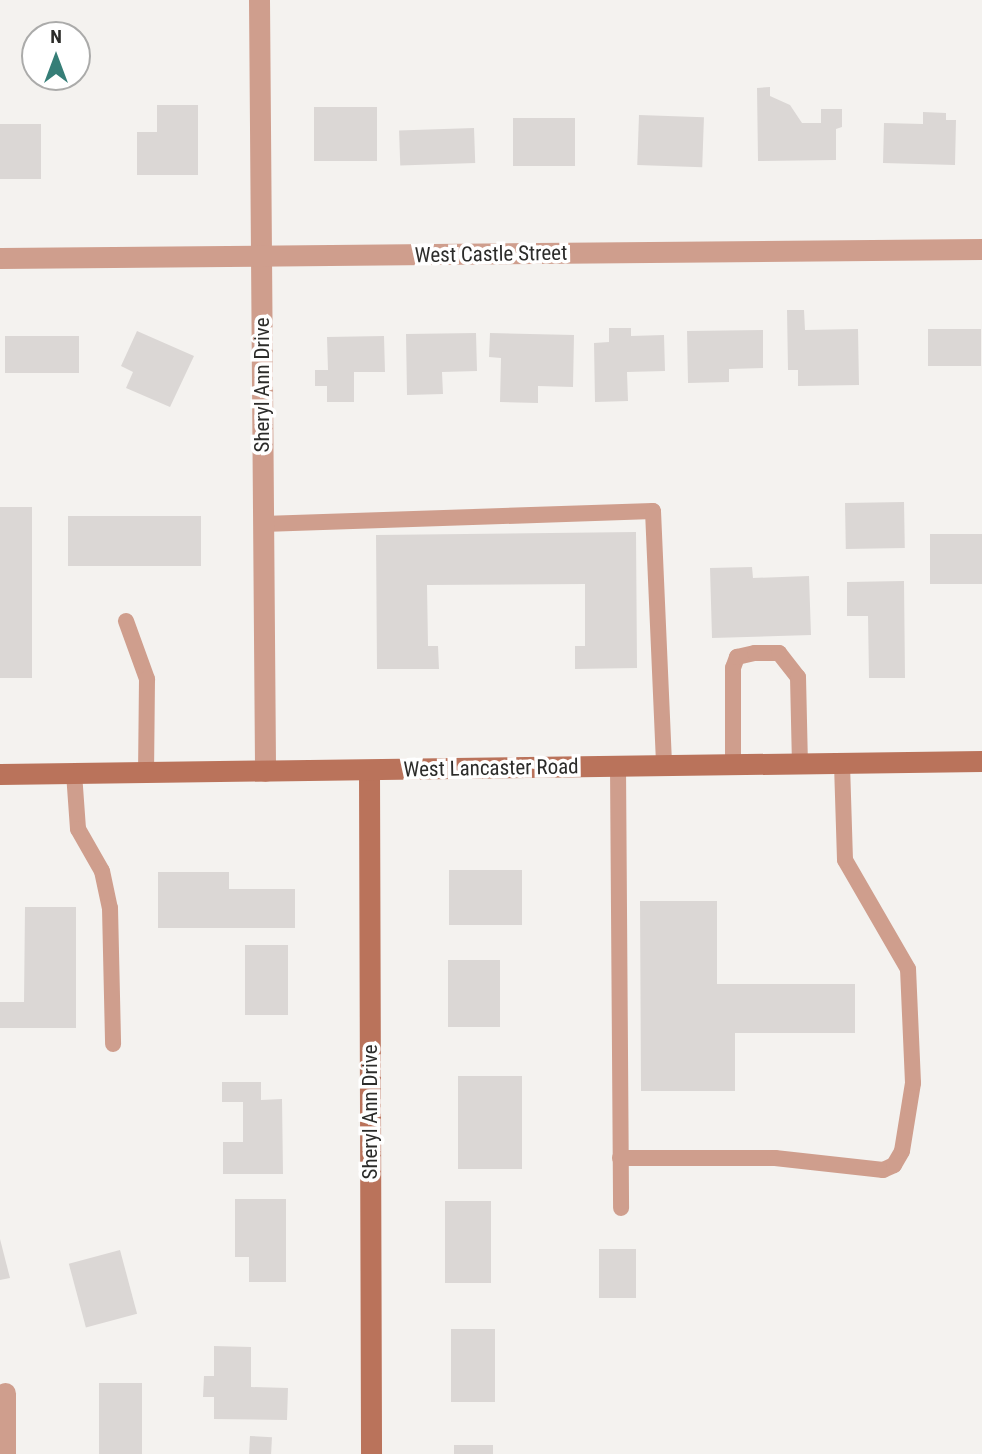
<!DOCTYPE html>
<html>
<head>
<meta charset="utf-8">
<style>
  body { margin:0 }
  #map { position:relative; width:982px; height:1454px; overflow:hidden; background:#f4f2ef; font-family:"Roboto Condensed",sans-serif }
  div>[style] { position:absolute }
  .building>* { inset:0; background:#dbd7d5; transform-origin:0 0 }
  .lane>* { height:16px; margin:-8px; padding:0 8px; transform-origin:8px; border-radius:8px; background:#cf9e8d }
  .street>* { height:21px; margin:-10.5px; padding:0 10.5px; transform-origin:10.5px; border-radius:10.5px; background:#cf9e8d }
  .secondary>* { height:21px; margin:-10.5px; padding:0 10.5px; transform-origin:10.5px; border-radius:10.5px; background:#ba735b }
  span { translate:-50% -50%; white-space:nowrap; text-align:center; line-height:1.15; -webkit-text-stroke:7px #fff; paint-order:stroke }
  .street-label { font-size:21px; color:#2c2c2a }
  .north { position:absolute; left:21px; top:21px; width:70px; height:70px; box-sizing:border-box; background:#fff; border:2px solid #ababaa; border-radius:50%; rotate:0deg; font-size:19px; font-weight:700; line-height:28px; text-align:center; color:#2c2c2a }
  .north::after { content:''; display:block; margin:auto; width:24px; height:32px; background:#367e77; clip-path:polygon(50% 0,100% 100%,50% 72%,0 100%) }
</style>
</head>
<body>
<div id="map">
  <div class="building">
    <div style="clip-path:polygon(770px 87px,770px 96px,790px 105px,802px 123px,821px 123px,821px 109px,842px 109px,842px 127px,836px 129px,836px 160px,758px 161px,757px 88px)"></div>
    <div style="clip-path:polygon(157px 105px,198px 105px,198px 175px,137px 175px,137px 132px,157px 132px)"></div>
    <div style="left:314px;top:107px;width:63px;height:54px"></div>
    <div style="clip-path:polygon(923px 112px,946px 113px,946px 120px,956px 120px,955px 165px,883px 163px,884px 123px,923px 124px)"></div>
    <div style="left:639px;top:115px;width:65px;height:50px;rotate:2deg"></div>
    <div style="left:513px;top:118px;width:62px;height:48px"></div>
    <div style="left:0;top:124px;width:41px;height:55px"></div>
    <div style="left:474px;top:128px;width:35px;height:75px;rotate:88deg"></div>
    <div style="clip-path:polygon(787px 310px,804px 310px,805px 330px,858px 329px,859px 385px,798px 386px,798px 370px,788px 370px)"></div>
    <div style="clip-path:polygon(609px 328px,631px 328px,631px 336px,664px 335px,665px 371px,627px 372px,628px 401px,595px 402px,594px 343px,609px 342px)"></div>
    <div style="left:981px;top:329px;width:37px;height:53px;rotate:90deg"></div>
    <div style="clip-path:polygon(763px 330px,763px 368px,729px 369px,729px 382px,688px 383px,687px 331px)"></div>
    <div style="clip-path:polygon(137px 331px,194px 356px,170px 407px,126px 388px,133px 372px,121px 366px)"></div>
    <div style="clip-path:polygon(476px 333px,477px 371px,442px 372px,443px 394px,407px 395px,406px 334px)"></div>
    <div style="clip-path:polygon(490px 333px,574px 335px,573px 387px,538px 386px,538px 403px,500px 402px,501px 358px,489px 357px)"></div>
    <div style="left:5px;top:336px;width:74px;height:37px"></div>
    <div style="clip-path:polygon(384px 336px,385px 372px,354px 372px,354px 402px,327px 402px,327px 386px,315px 386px,315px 370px,328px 370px,327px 337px)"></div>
    <div style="left:904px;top:502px;width:46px;height:59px;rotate:89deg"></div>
    <div style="left:0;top:507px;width:32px;height:171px"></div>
    <div style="left:68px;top:516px;width:133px;height:50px"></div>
    <div style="clip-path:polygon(636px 532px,637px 668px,575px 669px,575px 646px,585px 646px,585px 584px,427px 585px,428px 646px,438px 646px,439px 669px,377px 669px,376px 535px)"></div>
    <div style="left:982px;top:534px;width:50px;height:52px;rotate:90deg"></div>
    <div style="clip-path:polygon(752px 567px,753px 578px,809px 576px,811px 635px,712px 638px,710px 568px)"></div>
    <div style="clip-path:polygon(904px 581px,905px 678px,869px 678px,868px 616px,847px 616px,847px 582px)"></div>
    <div style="left:449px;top:870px;width:73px;height:55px"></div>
    <div style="clip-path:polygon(158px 872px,229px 872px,229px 889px,295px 889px,295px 928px,158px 928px)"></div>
    <div style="clip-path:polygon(640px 901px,717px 901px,717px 984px,855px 984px,855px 1033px,735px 1033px,735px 1091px,641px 1091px)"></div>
    <div style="clip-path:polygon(25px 907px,76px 907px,76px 1028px,0 1028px,0 1002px,24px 1002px)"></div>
    <div style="left:245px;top:945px;width:43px;height:70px"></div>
    <div style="left:448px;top:960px;width:52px;height:67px"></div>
    <div style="left:458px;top:1076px;width:64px;height:93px"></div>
    <div style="clip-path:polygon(222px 1082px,261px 1082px,261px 1100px,282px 1099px,283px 1174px,223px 1174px,223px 1142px,243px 1142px,243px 1102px,222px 1102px)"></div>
    <div style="clip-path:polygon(235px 1199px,286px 1199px,286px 1282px,249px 1282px,249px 1257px,235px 1257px)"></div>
    <div style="left:445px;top:1201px;width:46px;height:82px"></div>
    <div style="clip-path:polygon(0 1239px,10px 1278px,0 1280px)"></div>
    <div style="left:599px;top:1249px;width:37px;height:49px"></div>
    <div style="left:120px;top:1250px;width:66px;height:53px;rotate:75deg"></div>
    <div style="left:451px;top:1329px;width:44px;height:73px"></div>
    <div style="clip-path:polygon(214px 1346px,251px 1347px,251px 1387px,288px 1388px,287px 1420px,214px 1419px,214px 1397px,203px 1397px,204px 1376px,214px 1376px)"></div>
    <div style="left:99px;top:1383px;width:43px;height:71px"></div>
    <div style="left:250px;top:1436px;width:22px;height:18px;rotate:3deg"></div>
    <div style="left:454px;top:1445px;width:39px;height:9px"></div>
  </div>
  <div class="lane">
    <div style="left:263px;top:524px;width:390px;rotate:-1.9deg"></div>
    <div style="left:653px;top:511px;width:255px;rotate:87.5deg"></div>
    <div style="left:126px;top:621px;width:62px;rotate:70.1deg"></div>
    <div style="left:147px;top:679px;width:93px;rotate:90.6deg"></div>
    <div style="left:733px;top:764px;width:96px;rotate:-90deg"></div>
    <div style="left:733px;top:668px;width:12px;rotate:-70deg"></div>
    <div style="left:737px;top:657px;width:18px;rotate:-13deg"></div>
    <div style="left:755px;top:653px;width:24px"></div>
    <div style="left:779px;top:653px;width:31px;rotate:52deg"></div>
    <div style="left:798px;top:677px;width:86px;rotate:88.7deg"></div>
    <div style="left:618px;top:766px;width:442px;rotate:89.6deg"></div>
    <div style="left:74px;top:773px;width:56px;rotate:85.9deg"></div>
    <div style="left:78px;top:829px;width:48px;rotate:60.3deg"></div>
    <div style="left:102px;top:871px;width:38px;rotate:78deg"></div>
    <div style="left:110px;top:908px;width:136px;rotate:88.7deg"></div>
    <div style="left:620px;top:1158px;width:155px"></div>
    <div style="left:775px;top:1158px;width:109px;rotate:6.3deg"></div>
    <div style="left:883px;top:1170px;width:12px;rotate:-24deg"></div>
    <div style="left:894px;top:1165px;width:16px;rotate:-60deg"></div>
    <div style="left:902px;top:1151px;width:69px;rotate:-80.8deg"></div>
    <div style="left:913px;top:1083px;width:114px;rotate:-92.5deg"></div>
    <div style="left:908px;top:969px;width:126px;rotate:-120deg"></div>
    <div style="left:845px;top:860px;width:97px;rotate:-91.8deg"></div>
  </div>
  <div class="street">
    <div style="left:259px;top:0;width:771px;rotate:89.55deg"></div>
    <div style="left:0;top:258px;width:982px;rotate:-0.53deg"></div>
    <div style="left:5px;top:1454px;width:61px;rotate:-90deg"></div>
  </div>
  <div class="secondary">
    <div style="left:369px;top:770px;width:684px;rotate:89.83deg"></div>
    <div style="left:0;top:774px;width:982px;rotate:-0.76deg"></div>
  </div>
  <div class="street-label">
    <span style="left:491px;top:254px;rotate:-1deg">West Castle Street</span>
    <span style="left:262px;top:385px;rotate:-90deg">Sheryl Ann Drive</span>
    <span style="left:491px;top:768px;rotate:-1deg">West Lancaster Road</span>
    <span style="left:370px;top:1112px;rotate:-90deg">Sheryl Ann Drive</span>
  </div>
  <div class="north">N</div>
</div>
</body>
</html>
